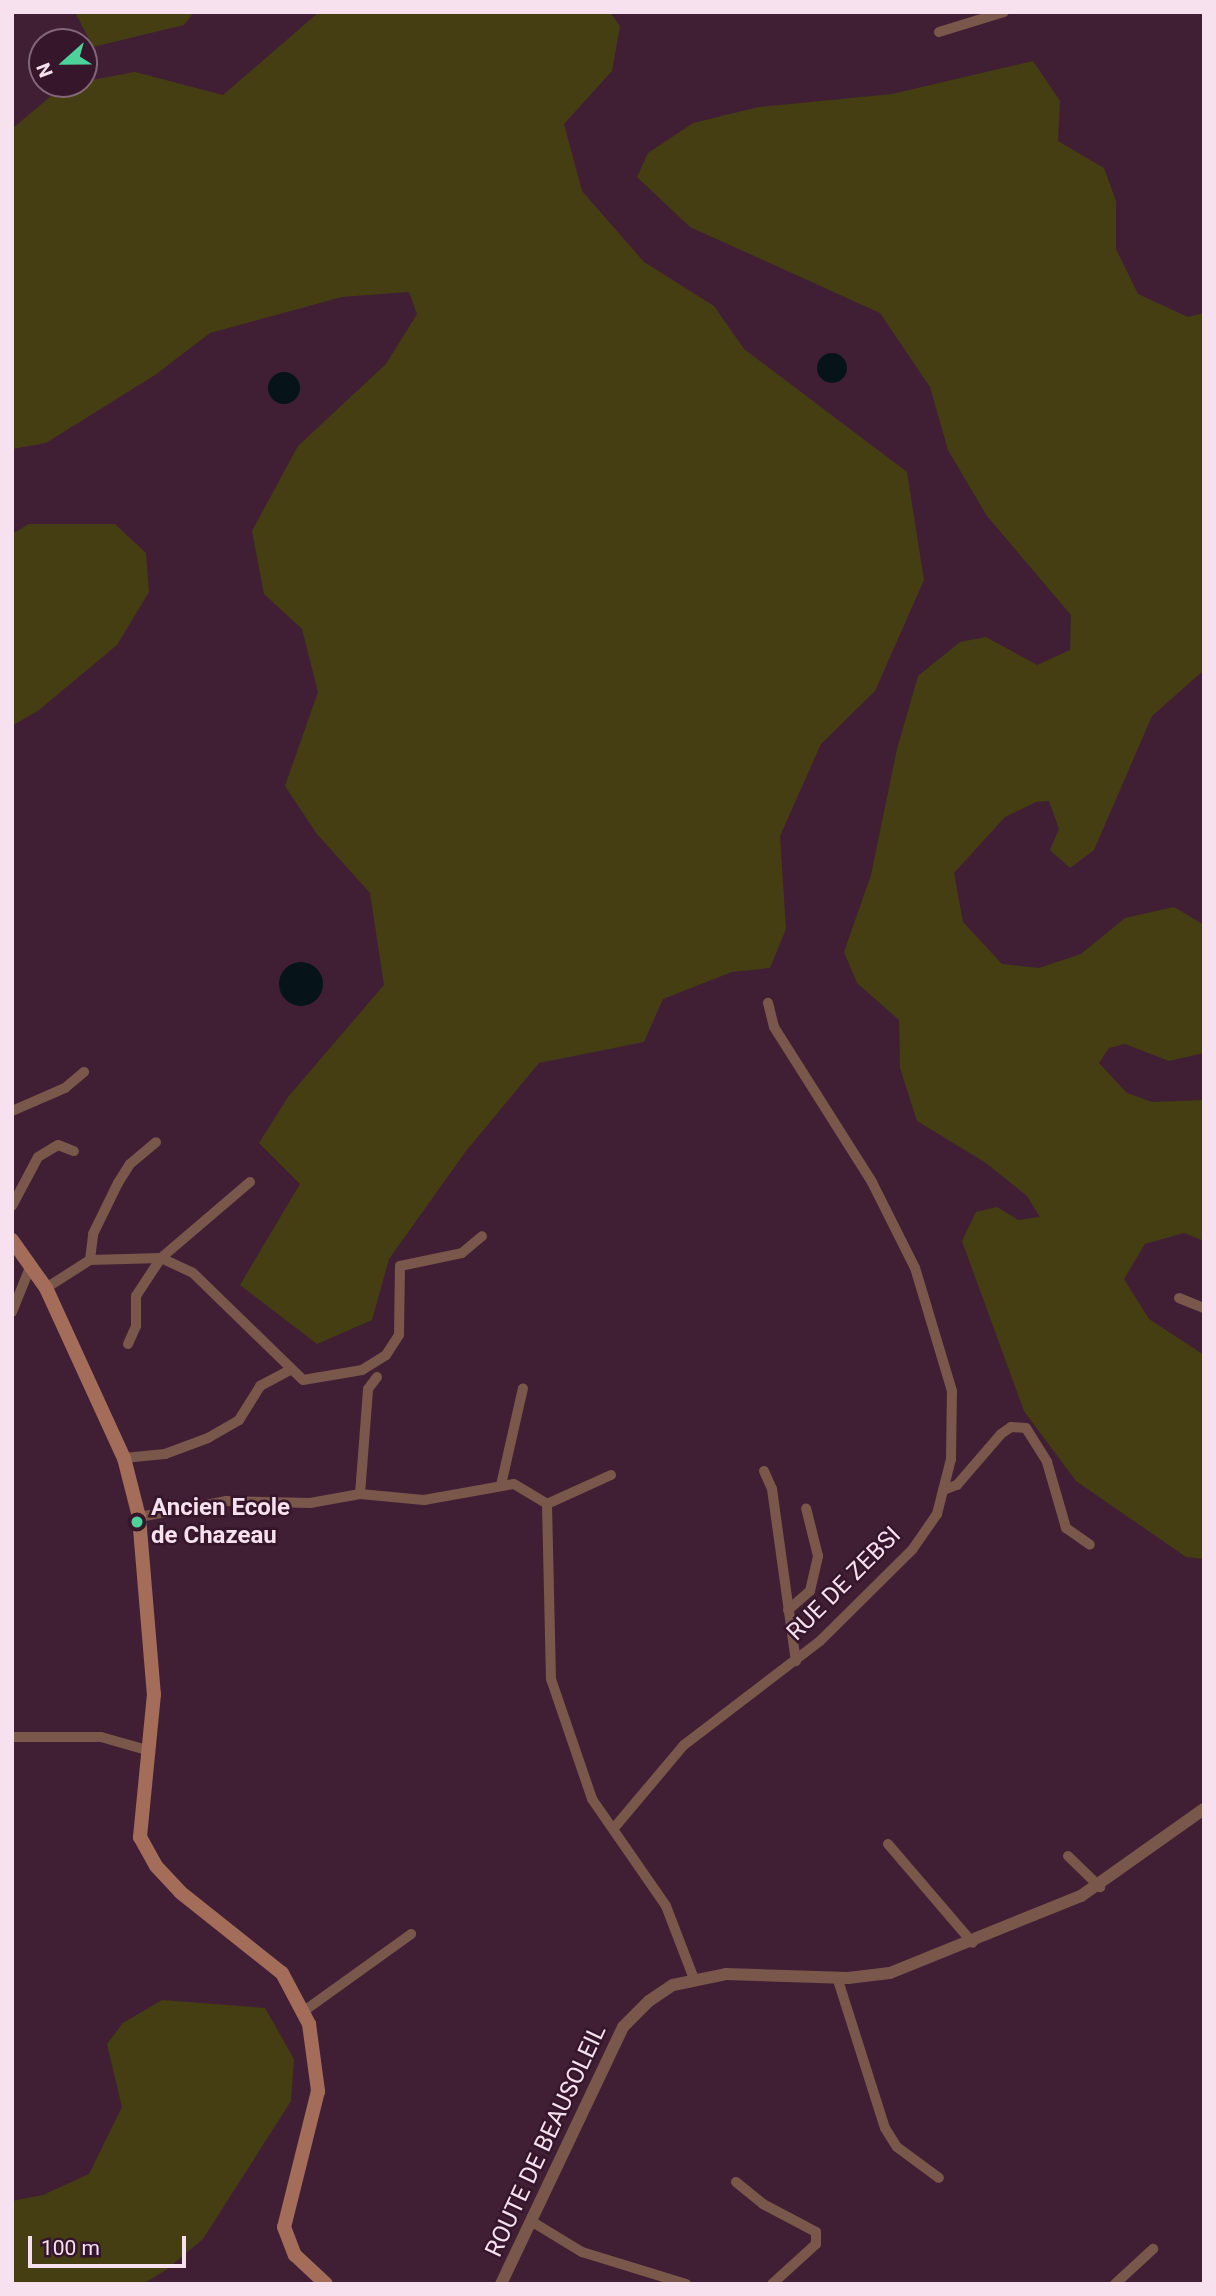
<!DOCTYPE html>
<html>
<head>
<meta charset="utf-8">
<style>
  body { margin:0 }
  #map { position:relative; width:1216px; height:2296px; overflow:hidden; background:#401f35; font-family:Roboto,sans-serif }
  div>[style] { position:absolute }
  .green>* { inset:0; background:#443e12 }
  .water>* { inset:0; background:#061419 }
  .round { border-radius:50% }
  .minor>* { height:10px; margin:-5px; padding:0 5px; transform-origin:5px; border-radius:5px; background:#79574a }
  .tertiary>* { height:12px; margin:-6px; padding:0 6px; transform-origin:6px; border-radius:6px; background:#79574a }
  .secondary>* { height:14px; margin:-7px; padding:0 7px; transform-origin:7px; border-radius:7px; background:#a36d59 }
  .dots>* { width:19px; height:19px; translate:-50% -50%; box-sizing:border-box; border:4px solid #35162b; border-radius:50% }
  span { translate:-50% -50%; white-space:nowrap; text-align:center; line-height:1.15; -webkit-text-stroke:5px #35162b; paint-order:stroke }
  .poi-label { font-size:24px; color:#f7e1ee; font-weight:700 }
  .left { translate:0 -50%; text-align:left }
  .street-label { font-size:24px; color:#f7e1ee }
  .frame { position:absolute; inset:0; border:14px solid #f7e1ee; pointer-events:none }
  .north { position:absolute; left:28px; top:28px; width:70px; height:70px; box-sizing:border-box; background:#35162b; border:2px solid #836779; border-radius:50%; rotate:249deg; font-size:19px; font-weight:700; line-height:28px; text-align:center; color:#f7e1ee }
  .north::after { content:''; display:block; margin:auto; width:24px; height:32px; background:#4dd39a; clip-path:polygon(50% 0,100% 100%,50% 72%,0 100%) }
  .scale { position:absolute; left:28px; top:2236px; width:158px; height:32px; box-sizing:border-box; border:4px solid #f7e1ee; border-top:0; padding-left:9px; font-size:21px; line-height:24px; white-space:nowrap; color:#f7e1ee; -webkit-text-stroke:5px #35162b; paint-order:stroke }
</style>
</head>
<body>
<div id="map">
  <div class="green">
    <div style="clip-path:polygon(75px 12px,194px 12px,184px 25px,93px 47px)"></div>
    <div style="clip-path:polygon(319px 12px,610px 12px,620px 26px,612px 71px,564px 124px,582px 191px,644px 262px,714px 306px,744px 349px,907px 472px,924px 580px,875px 691px,821px 744px,780px 836px,786px 929px,770px 968px,732px 972px,663px 999px,644px 1042px,539px 1063px,466px 1151px,389px 1259px,372px 1320px,317px 1344px,240px 1285px,300px 1184px,259px 1143px,288px 1097px,384px 985px,370px 893px,317px 834px,285px 786px,318px 692px,302px 629px,264px 594px,252px 531px,298px 446px,386px 364px,417px 314px,409px 292px,342px 297px,210px 333px,155px 375px,46px 443px,12px 449px,12px 129px,64px 85px,135px 72px,223px 95px)"></div>
    <div style="clip-path:polygon(1033px 61px,1060px 101px,1058px 141px,1104px 168px,1116px 201px,1116px 249px,1138px 294px,1188px 317px,1204px 313px,1204px 670px,1152px 716px,1094px 850px,1070px 868px,1050px 850px,1059px 829px,1049px 801px,1036px 802px,1005px 817px,954px 873px,963px 922px,1002px 964px,1039px 968px,1081px 954px,1125px 918px,1174px 907px,1204px 925px,1204px 1053px,1169px 1061px,1125px 1044px,1109px 1048px,1099px 1063px,1127px 1093px,1152px 1102px,1204px 1100px,1204px 1241px,1184px 1233px,1145px 1244px,1124px 1279px,1149px 1319px,1204px 1355px,1204px 1559px,1186px 1557px,1076px 1481px,1024px 1411px,962px 1241px,976px 1212px,997px 1207px,1018px 1220px,1040px 1217px,1027px 1196px,986px 1163px,917px 1121px,900px 1068px,899px 1020px,857px 983px,844px 952px,871px 875px,897px 749px,918px 676px,960px 642px,986px 637px,1037px 665px,1070px 650px,1071px 615px,987px 516px,948px 450px,930px 387px,880px 313px,690px 227px,637px 177px,648px 153px,693px 123px,759px 107px,892px 94px)"></div>
    <div style="clip-path:polygon(29px 524px,115px 524px,146px 553px,149px 592px,117px 645px,39px 710px,12px 726px,12px 534px)"></div>
    <div style="clip-path:polygon(162px 2000px,265px 2008px,294px 2059px,291px 2101px,203px 2239px,166px 2270px,143px 2284px,12px 2284px,12px 2201px,43px 2195px,89px 2174px,122px 2107px,107px 2044px,123px 2023px)"></div>
  </div>
  <div class="water">
    <div class="round" style="left:817px;top:353px;width:30px;height:30px"></div>
    <div class="round" style="left:268px;top:372px;width:32px;height:32px"></div>
    <div class="round" style="left:279px;top:962px;width:44px;height:44px"></div>
  </div>
  <div class="minor">
    <div style="left:939px;top:32px;width:68px;rotate:-17.1deg"></div>
    <div style="left:12px;top:1111px;width:58px;rotate:-23.5deg"></div>
    <div style="left:65px;top:1088px;width:25px;rotate:-40deg"></div>
    <div style="left:12px;top:1206px;width:55px;rotate:-62deg"></div>
    <div style="left:38px;top:1157px;width:23px;rotate:-31deg"></div>
    <div style="left:58px;top:1145px;width:17px;rotate:21deg"></div>
    <div style="left:90px;top:1260px;width:26px;rotate:-83deg"></div>
    <div style="left:93px;top:1234px;width:57px;rotate:-63.9deg"></div>
    <div style="left:118px;top:1183px;width:22px;rotate:-58deg"></div>
    <div style="left:130px;top:1164px;width:34px;rotate:-40deg"></div>
    <div style="left:46px;top:1288px;width:52px;rotate:-32.5deg"></div>
    <div style="left:90px;top:1260px;width:71px;rotate:-1.6deg"></div>
    <div style="left:161px;top:1258px;width:35px;rotate:25deg"></div>
    <div style="left:193px;top:1273px;width:153px;rotate:44.2deg"></div>
    <div style="left:303px;top:1380px;width:60px;rotate:-9.6deg"></div>
    <div style="left:362px;top:1370px;width:28px;rotate:-32deg"></div>
    <div style="left:386px;top:1355px;width:24px;rotate:-57deg"></div>
    <div style="left:399px;top:1335px;width:69px;rotate:-89.2deg"></div>
    <div style="left:400px;top:1266px;width:63px;rotate:-11.8deg"></div>
    <div style="left:462px;top:1253px;width:26px;rotate:-40deg"></div>
    <div style="left:1179px;top:1298px;width:27px;rotate:22deg"></div>
    <div style="left:12px;top:1312px;width:51px;rotate:-68deg"></div>
    <div style="left:128px;top:1344px;width:20px;rotate:-66deg"></div>
    <div style="left:136px;top:1326px;width:30px;rotate:-90deg"></div>
    <div style="left:136px;top:1296px;width:45px;rotate:-56.7deg"></div>
    <div style="left:161px;top:1258px;width:117px;rotate:-40.5deg"></div>
    <div style="left:124px;top:1458px;width:41px;rotate:-5.6deg"></div>
    <div style="left:165px;top:1454px;width:46px;rotate:-20.4deg"></div>
    <div style="left:208px;top:1438px;width:36px;rotate:-30deg"></div>
    <div style="left:239px;top:1420px;width:40px;rotate:-58deg"></div>
    <div style="left:260px;top:1386px;width:34px;rotate:-28deg"></div>
    <div style="left:764px;top:1471px;width:20px;rotate:66deg"></div>
    <div style="left:772px;top:1489px;width:174px;rotate:82.1deg"></div>
    <div style="left:611px;top:1475px;width:70px;rotate:155.6deg"></div>
    <div style="left:547px;top:1504px;width:175px;rotate:88.7deg"></div>
    <div style="left:551px;top:1679px;width:127px;rotate:71.1deg"></div>
    <div style="left:592px;top:1799px;width:130px;rotate:55.3deg"></div>
    <div style="left:666px;top:1906px;width:78px;rotate:69deg"></div>
    <div style="left:501px;top:1485px;width:99px;rotate:-77.2deg"></div>
    <div style="left:943px;top:1490px;width:15px;rotate:-20deg"></div>
    <div style="left:957px;top:1485px;width:67px;rotate:-49.2deg"></div>
    <div style="left:1001px;top:1434px;width:12px;rotate:-35deg"></div>
    <div style="left:1011px;top:1427px;width:15px;rotate:4deg"></div>
    <div style="left:1026px;top:1428px;width:40px;rotate:58deg"></div>
    <div style="left:1047px;top:1462px;width:69px;rotate:73.9deg"></div>
    <div style="left:1066px;top:1528px;width:29px;rotate:35deg"></div>
    <div style="left:360px;top:1494px;width:105px;rotate:-85.6deg"></div>
    <div style="left:368px;top:1389px;width:15px;rotate:-53deg"></div>
    <div style="left:139px;top:1517px;width:88px;rotate:-10.4deg"></div>
    <div style="left:226px;top:1501px;width:84px;rotate:1.4deg"></div>
    <div style="left:310px;top:1503px;width:51px;rotate:-10.2deg"></div>
    <div style="left:360px;top:1494px;width:64px;rotate:5.4deg"></div>
    <div style="left:424px;top:1500px;width:91px;rotate:-10.1deg"></div>
    <div style="left:514px;top:1484px;width:39px;rotate:31deg"></div>
    <div style="left:788px;top:1610px;width:29px;rotate:-41deg"></div>
    <div style="left:810px;top:1591px;width:36px;rotate:-77deg"></div>
    <div style="left:818px;top:1556px;width:49px;rotate:-104deg"></div>
    <div style="left:12px;top:1737px;width:89px"></div>
    <div style="left:101px;top:1737px;width:48px;rotate:15.8deg"></div>
    <div style="left:614px;top:1828px;width:109px;rotate:-49.9deg"></div>
    <div style="left:684px;top:1745px;width:171px;rotate:-37.4deg"></div>
    <div style="left:820px;top:1641px;width:129px;rotate:-44.7deg"></div>
    <div style="left:912px;top:1550px;width:44px;rotate:-55.2deg"></div>
    <div style="left:937px;top:1514px;width:57px;rotate:-75.7deg"></div>
    <div style="left:951px;top:1459px;width:68px;rotate:-89.2deg"></div>
    <div style="left:952px;top:1391px;width:128px;rotate:-106.7deg"></div>
    <div style="left:915px;top:1268px;width:96px;rotate:-116.6deg"></div>
    <div style="left:872px;top:1182px;width:183px;rotate:-122.3deg"></div>
    <div style="left:774px;top:1027px;width:25px;rotate:-104deg"></div>
    <div style="left:888px;top:1844px;width:130px;rotate:49.4deg"></div>
    <div style="left:1068px;top:1856px;width:45px;rotate:44.1deg"></div>
    <div style="left:837px;top:1977px;width:158px;rotate:72.4deg"></div>
    <div style="left:885px;top:2128px;width:22px;rotate:58deg"></div>
    <div style="left:897px;top:2147px;width:52px;rotate:36.4deg"></div>
    <div style="left:304px;top:2011px;width:132px;rotate:-35.7deg"></div>
    <div style="left:736px;top:2182px;width:35px;rotate:39deg"></div>
    <div style="left:763px;top:2204px;width:60px;rotate:27.8deg"></div>
    <div style="left:816px;top:2232px;width:12px;rotate:90deg"></div>
    <div style="left:816px;top:2244px;width:59px;rotate:137.7deg"></div>
    <div style="left:531px;top:2221px;width:60px;rotate:31.3deg"></div>
    <div style="left:582px;top:2252px;width:109px;rotate:17.1deg"></div>
    <div style="left:1115px;top:2284px;width:52px;rotate:-42.6deg"></div>
  </div>
  <div class="tertiary">
    <div style="left:501px;top:2284px;width:284px;rotate:-64.6deg"></div>
    <div style="left:623px;top:2027px;width:37px;rotate:-45deg"></div>
    <div style="left:649px;top:2001px;width:29px;rotate:-34deg"></div>
    <div style="left:673px;top:1985px;width:54px;rotate:-11.7deg"></div>
    <div style="left:726px;top:1974px;width:122px;rotate:1.9deg"></div>
    <div style="left:848px;top:1978px;width:42px;rotate:-6.8deg"></div>
    <div style="left:890px;top:1973px;width:206px;rotate:-22deg"></div>
    <div style="left:1081px;top:1896px;width:151px;rotate:-35.3deg"></div>
  </div>
  <div class="secondary">
    <div style="left:12px;top:1240px;width:59px;rotate:54.7deg"></div>
    <div style="left:46px;top:1288px;width:187px;rotate:65.4deg"></div>
    <div style="left:124px;top:1458px;width:61px;rotate:75.7deg"></div>
    <div style="left:139px;top:1517px;width:178px;rotate:85.2deg"></div>
    <div style="left:154px;top:1694px;width:144px;rotate:95.6deg"></div>
    <div style="left:140px;top:1837px;width:33px;rotate:61deg"></div>
    <div style="left:156px;top:1866px;width:35px;rotate:47deg"></div>
    <div style="left:180px;top:1892px;width:130px;rotate:38.5deg"></div>
    <div style="left:282px;top:1973px;width:58px;rotate:62.1deg"></div>
    <div style="left:309px;top:2024px;width:68px;rotate:82.3deg"></div>
    <div style="left:318px;top:2091px;width:140px;rotate:104deg"></div>
    <div style="left:284px;top:2227px;width:30px;rotate:69deg"></div>
    <div style="left:295px;top:2255px;width:42px;rotate:43.1deg"></div>
  </div>
  <div class="dots">
    <div style="left:137px;top:1522px;background:#4dd39a"></div>
  </div>
  <div class="poi-label">
    <span class="left" style="left:151px;top:1522px">Ancien Ecole<br>de Chazeau</span>
  </div>
  <div class="street-label">
    <span style="left:844px;top:1584px;rotate:-45deg">RUE DE ZEBSI</span>
    <span style="left:546px;top:2141px;rotate:-65deg">ROUTE DE BEAUSOLEIL</span>
  </div>
  <div class="frame"></div>
  <div class="north">N</div>
  <div class="scale">100 m</div>
</div>
</body>
</html>
